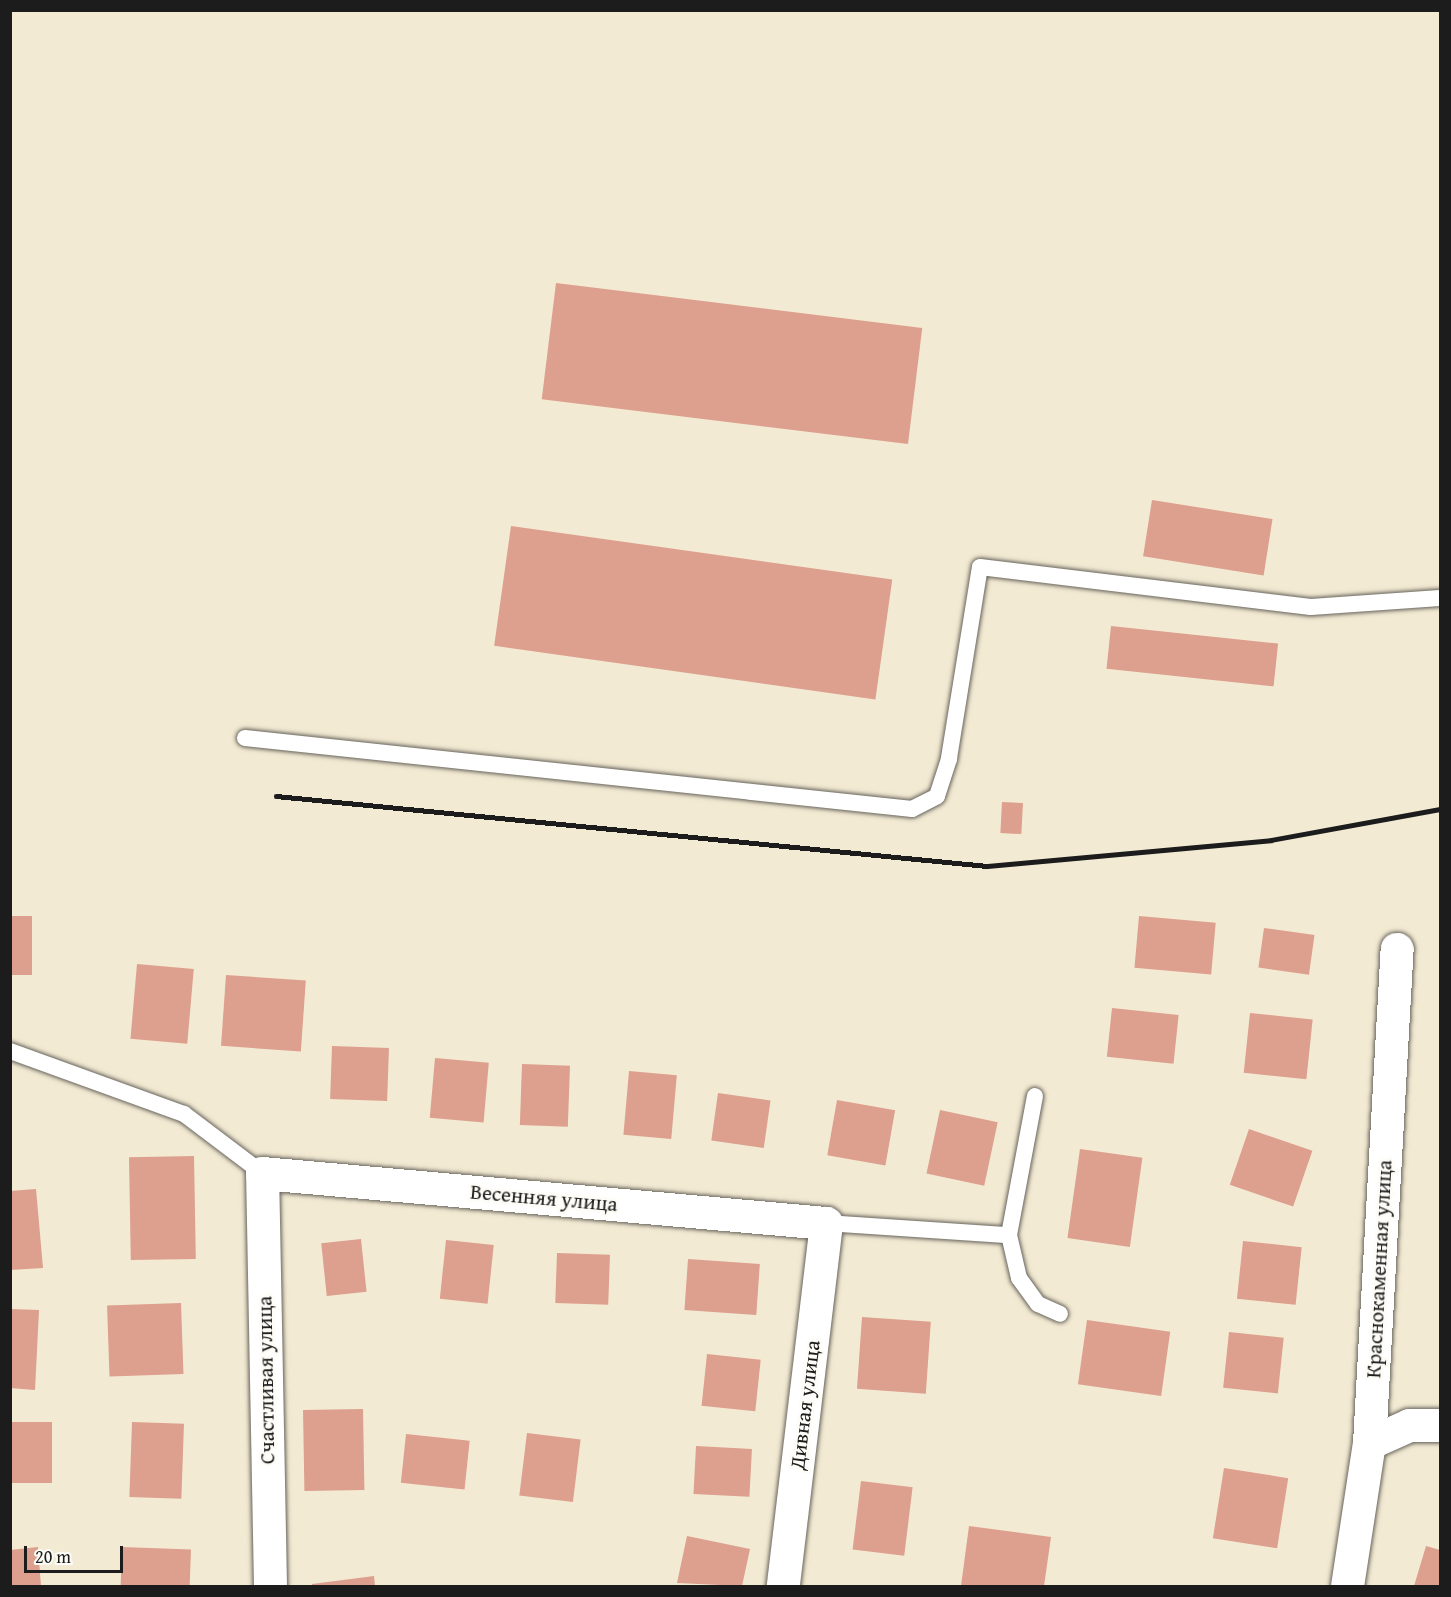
<!DOCTYPE html>
<html>
<head>
<meta charset="utf-8">
<style>
  body { margin:0 }
  #map { position:relative; width:1451px; height:1597px; overflow:hidden; background:#f3ead3; font-family:"Gentium Book Plus",serif }
  div>[style] { position:absolute }
  .building>* { inset:0; background:#dd9f8e; transform-origin:0 0 }
  .roads { filter:drop-shadow(0 0 2px #67645c) drop-shadow(0 0 2px #67645c) }
  .service>* { height:16px; margin:-8px; padding:0 8px; transform-origin:8px; border-radius:8px; background:#fff }
  .minor>* { height:33px; margin:-16.5px; padding:0 16.5px; transform-origin:16.5px; border-radius:16.5px; background:#fff }
  .tertiary>* { height:33px; margin:-16.5px; padding:0 16.5px; transform-origin:16.5px; border-radius:16.5px; background:#fff }
  .rail>* { height:4.5px; margin:-2.25px; padding:0 2.25px; transform-origin:2.25px; border-radius:2.25px; background:#1c1c1c }
  span { translate:-50% -50%; white-space:nowrap; text-align:center; line-height:1.15; -webkit-text-stroke:6px #fdfcf7; paint-order:stroke }
  .street-label { font-size:21px; color:#1c1c1c }
  .frame { position:absolute; inset:0; border:12px solid #1c1c1c; pointer-events:none }
  .scale { position:absolute; left:24px; top:1546px; width:99px; height:27px; box-sizing:border-box; border:3px solid #1c1c1c; border-top:0; padding-left:8px; font-size:18px; line-height:21px; white-space:nowrap; color:#1c1c1c; -webkit-text-stroke:4px #fdfcf7; paint-order:stroke }
</style>
</head>
<body>
<div id="map">
  <div class="building">
    <div style="left:556px;top:283px;width:369px;height:117px;rotate:7deg"></div>
    <div style="left:1152px;top:500px;width:122px;height:57px;rotate:9deg"></div>
    <div style="left:511px;top:526px;width:385px;height:121px;rotate:8deg"></div>
    <div style="left:1111px;top:626px;width:168px;height:43px;rotate:6deg"></div>
    <div style="left:1002px;top:802px;width:21px;height:31px;rotate:3deg"></div>
    <div style="left:10px;top:916px;width:22px;height:59px"></div>
    <div style="left:1139px;top:916px;width:77px;height:52px;rotate:5deg"></div>
    <div style="left:1264px;top:928px;width:51px;height:40px;rotate:8deg"></div>
    <div style="left:137px;top:964px;width:57px;height:75px;rotate:5deg"></div>
    <div style="left:226px;top:975px;width:80px;height:71px;rotate:4deg"></div>
    <div style="left:1112px;top:1008px;width:67px;height:49px;rotate:6deg"></div>
    <div style="left:1250px;top:1013px;width:63px;height:60px;rotate:6deg"></div>
    <div style="left:332px;top:1046px;width:57px;height:53px;rotate:2deg"></div>
    <div style="left:435px;top:1058px;width:54px;height:60px;rotate:5deg"></div>
    <div style="left:522px;top:1064px;width:48px;height:61px;rotate:2deg"></div>
    <div style="left:629px;top:1071px;width:48px;height:64px;rotate:5deg"></div>
    <div style="left:718px;top:1093px;width:53px;height:48px;rotate:8deg"></div>
    <div style="left:837px;top:1100px;width:59px;height:56px;rotate:10deg"></div>
    <div style="left:940px;top:1110px;width:59px;height:65px;rotate:12deg"></div>
    <div style="left:1249px;top:1129px;width:67px;height:59px;rotate:19deg"></div>
    <div style="left:1080px;top:1149px;width:63px;height:90px;rotate:8deg"></div>
    <div style="left:194px;top:1156px;width:103px;height:65px;rotate:89deg"></div>
    <div style="clip-path:polygon(36px 1189px,43px 1268px,10px 1270px,10px 1191px)"></div>
    <div style="left:361px;top:1239px;width:53px;height:40px;rotate:84deg"></div>
    <div style="left:446px;top:1240px;width:48px;height:59px;rotate:6deg"></div>
    <div style="left:1243px;top:1241px;width:59px;height:58px;rotate:6deg"></div>
    <div style="left:557px;top:1253px;width:53px;height:50px;rotate:2deg"></div>
    <div style="left:688px;top:1259px;width:72px;height:51px;rotate:4deg"></div>
    <div style="left:181px;top:1303px;width:71px;height:74px;rotate:88deg"></div>
    <div style="clip-path:polygon(10px 1309px,39px 1310px,35px 1390px,10px 1388px)"></div>
    <div style="left:862px;top:1317px;width:69px;height:72px;rotate:4deg"></div>
    <div style="left:1087px;top:1320px;width:84px;height:65px;rotate:8deg"></div>
    <div style="left:1229px;top:1332px;width:55px;height:56px;rotate:6deg"></div>
    <div style="left:707px;top:1354px;width:54px;height:52px;rotate:6deg"></div>
    <div style="left:363px;top:1409px;width:81px;height:60px;rotate:89deg"></div>
    <div style="left:10px;top:1422px;width:42px;height:61px"></div>
    <div style="left:132px;top:1422px;width:52px;height:75px;rotate:2deg"></div>
    <div style="left:527px;top:1433px;width:54px;height:63px;rotate:7deg"></div>
    <div style="left:406px;top:1434px;width:64px;height:49px;rotate:6deg"></div>
    <div style="left:696px;top:1446px;width:56px;height:48px;rotate:3deg"></div>
    <div style="left:1224px;top:1468px;width:65px;height:71px;rotate:9deg"></div>
    <div style="left:861px;top:1481px;width:52px;height:69px;rotate:7deg"></div>
    <div style="clip-path:polygon(969px 1526px,1051px 1537px,1044px 1586px,961px 1586px)"></div>
    <div style="clip-path:polygon(687px 1536px,750px 1549px,742px 1586px,677px 1583px)"></div>
    <div style="clip-path:polygon(1426px 1546px,1440px 1550px,1440px 1586px,1414px 1586px)"></div>
    <div style="clip-path:polygon(38px 1547px,41px 1586px,10px 1586px,10px 1550px)"></div>
    <div style="left:122px;top:1547px;width:69px;height:39px;rotate:2deg"></div>
    <div style="clip-path:polygon(374px 1576px,375px 1586px,312px 1586px,312px 1584px)"></div>
  </div>
  <div class="roads">
    <div class="service">
      <div style="left:245px;top:738px;width:671px;rotate:6.08deg"></div>
      <div style="left:912px;top:809px;width:28px;rotate:-27deg"></div>
      <div style="left:937px;top:796px;width:40px;rotate:-72deg"></div>
      <div style="left:949px;top:758px;width:193px;rotate:-80.8deg"></div>
      <div style="left:980px;top:567px;width:333px;rotate:6.9deg"></div>
      <div style="left:1311px;top:607px;width:129px;rotate:-4deg"></div>
      <div style="left:10px;top:1051px;width:185px;rotate:19.9deg"></div>
      <div style="left:184px;top:1114px;width:98px;rotate:37.1deg"></div>
      <div style="left:1035px;top:1096px;width:141px;rotate:100.6deg"></div>
      <div style="left:1009px;top:1235px;width:44px;rotate:76.9deg"></div>
      <div style="left:1019px;top:1278px;width:32px;rotate:54deg"></div>
      <div style="left:1038px;top:1304px;width:24px;rotate:24deg"></div>
      <div style="left:826px;top:1223px;width:183px;rotate:3.8deg"></div>
    </div>
    <div class="minor">
      <div style="left:1369px;top:1443px;width:495px;rotate:-86.8deg"></div>
      <div style="left:270px;top:1586px;width:413px;rotate:-91.1deg"></div>
      <div style="left:262px;top:1173px;width:566px;rotate:5.07deg"></div>
      <div style="left:826px;top:1223px;width:366px;rotate:96.8deg"></div>
    </div>
    <div class="tertiary">
      <div style="left:1347px;top:1586px;width:145px;rotate:-81.3deg"></div>
      <div style="left:1369px;top:1443px;width:44px;rotate:-24.2deg"></div>
      <div style="left:1409px;top:1425px;width:31px"></div>
    </div>
  </div>
  <div class="rail">
    <div style="left:276px;top:796px;width:714px;rotate:5.62deg"></div>
    <div style="left:987px;top:866px;width:285px;rotate:-5.2deg"></div>
    <div style="left:1271px;top:840px;width:172px;rotate:-10.4deg"></div>
  </div>
  <div class="street-label">
    <span style="left:544px;top:1198px;rotate:5deg">Весенняя улица</span>
    <span style="left:1379px;top:1269px;rotate:-87deg">Краснокаменная улица</span>
    <span style="left:266px;top:1380px;rotate:-91deg">Счастливая улица</span>
    <span style="left:805px;top:1405px;rotate:-83deg">Дивная улица</span>
  </div>
  <div class="frame"></div>
  <div class="scale">20 m</div>
</div>
</body>
</html>
